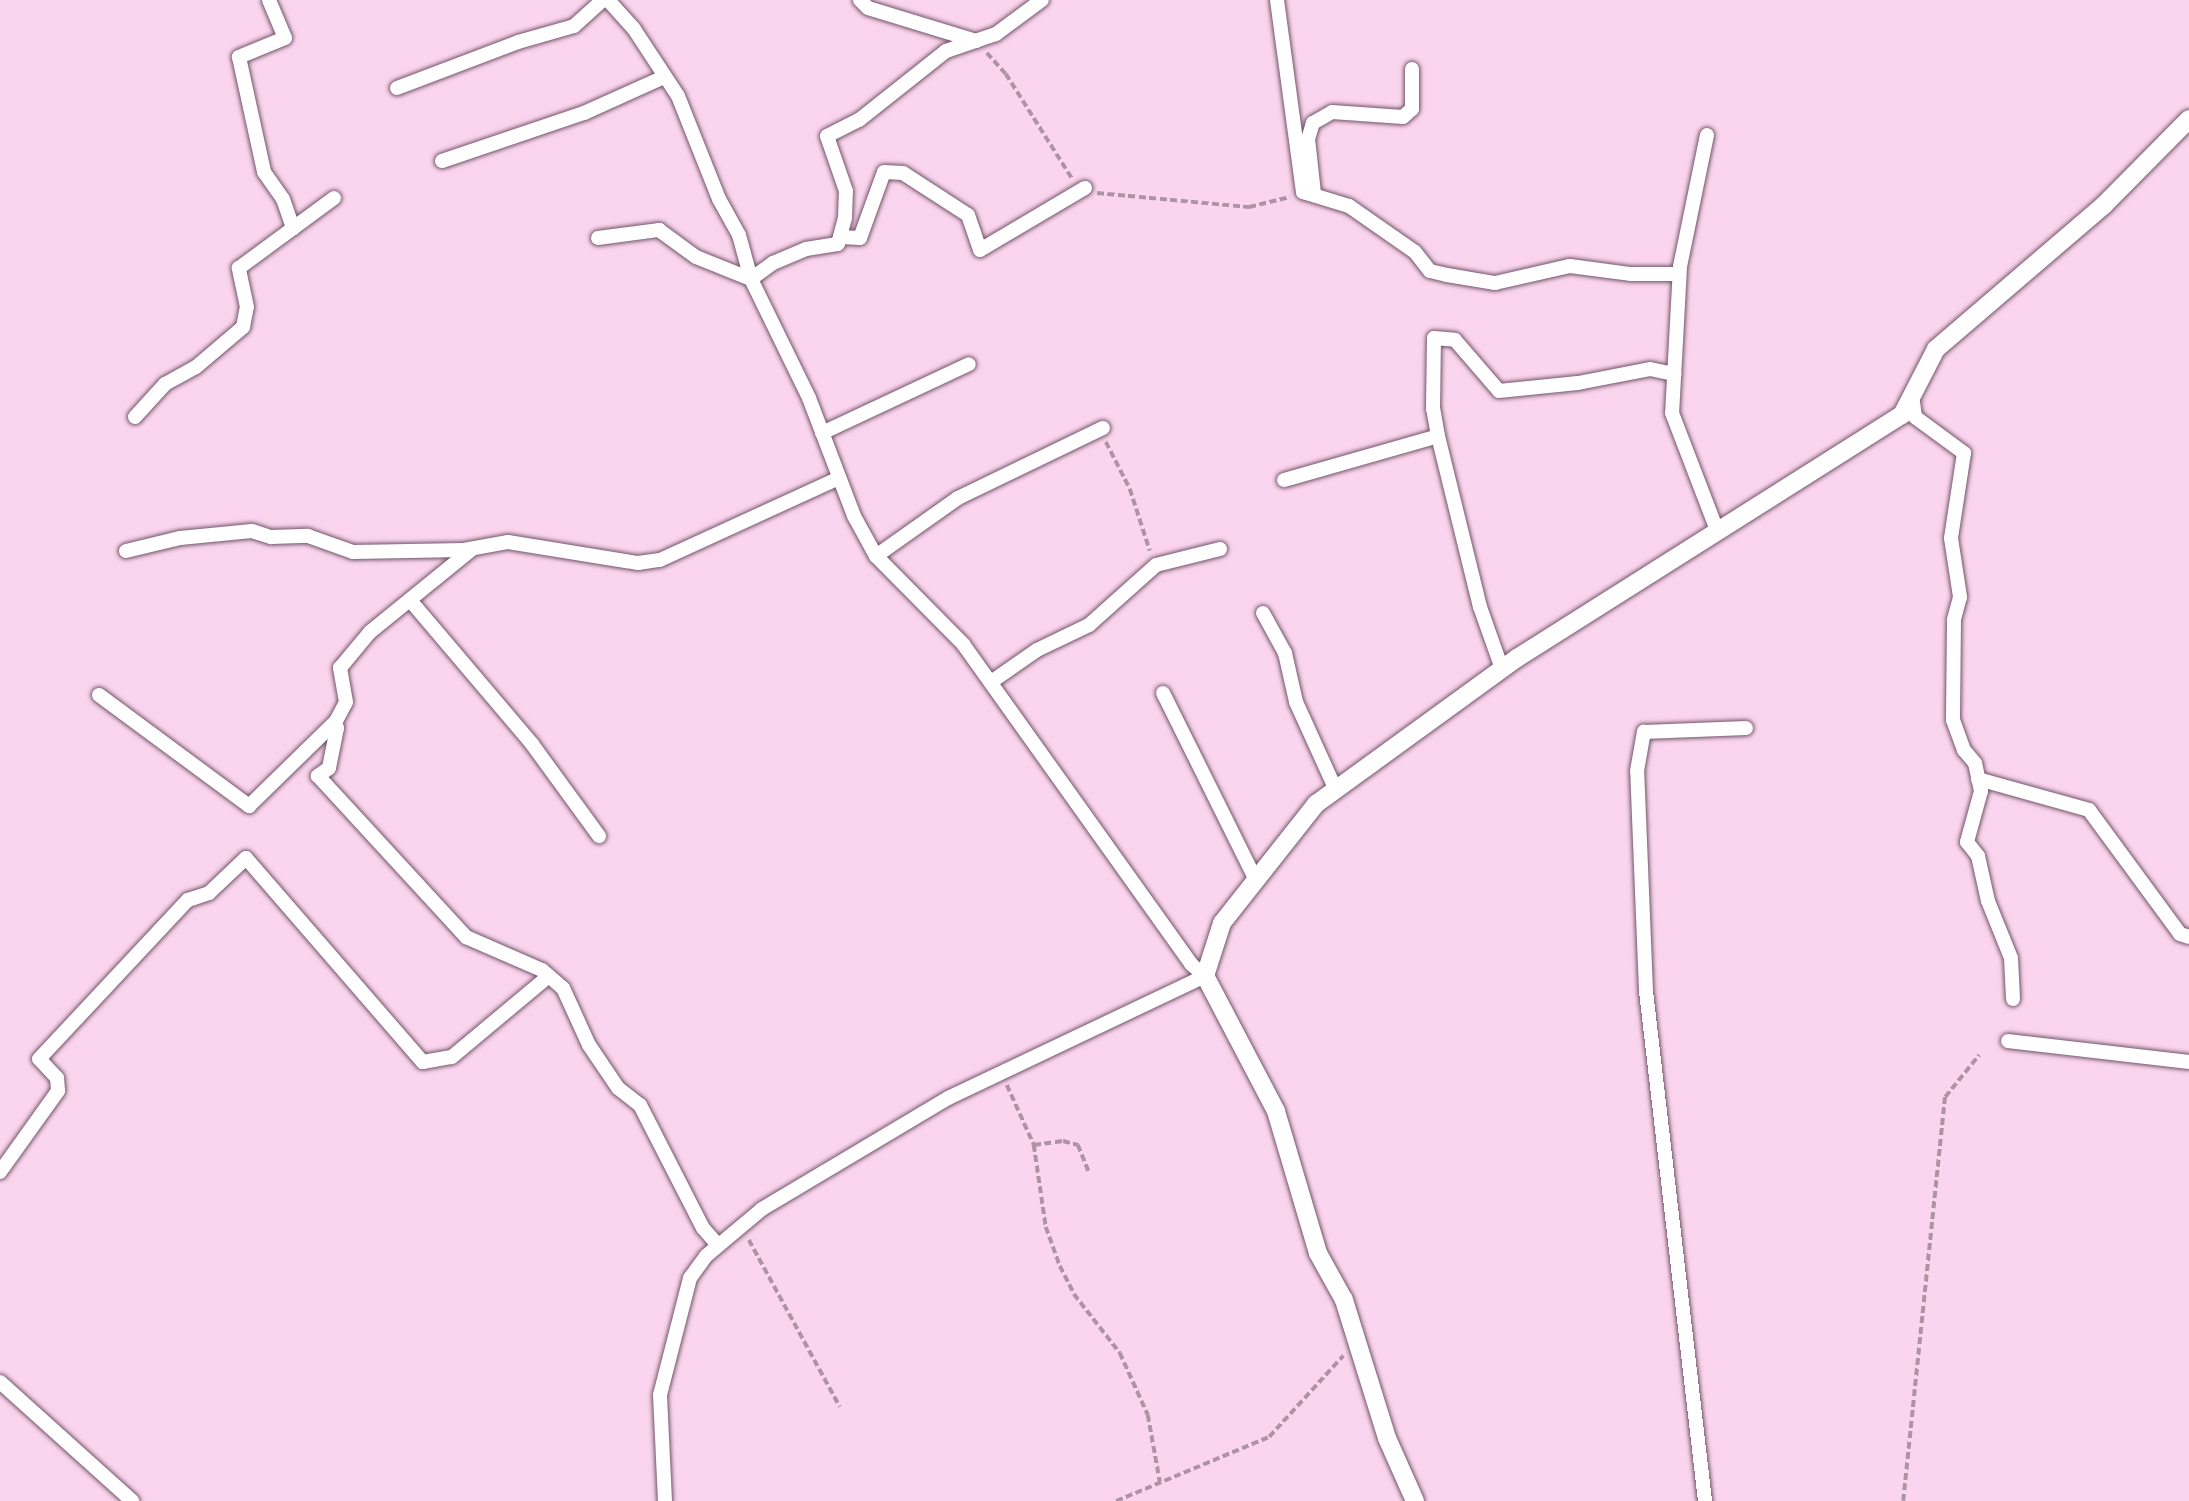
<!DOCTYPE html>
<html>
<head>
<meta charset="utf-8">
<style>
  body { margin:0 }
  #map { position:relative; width:2189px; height:1501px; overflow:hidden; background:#fad5ed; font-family:"Asap Condensed",sans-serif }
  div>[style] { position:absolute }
  .path>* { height:3.5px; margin-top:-1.75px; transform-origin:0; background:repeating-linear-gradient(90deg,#af93a5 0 7px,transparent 0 10.5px) }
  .roads { filter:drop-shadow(0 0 2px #735469) drop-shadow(0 0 2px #735469) }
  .minor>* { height:14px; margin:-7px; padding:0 7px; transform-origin:7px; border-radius:7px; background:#fff }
  .tertiary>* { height:18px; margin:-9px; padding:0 9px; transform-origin:9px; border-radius:9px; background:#fff }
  span { translate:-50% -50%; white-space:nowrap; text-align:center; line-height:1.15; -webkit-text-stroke:5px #fff; paint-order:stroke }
</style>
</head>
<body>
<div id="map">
  <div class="path">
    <div style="left:987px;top:53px;width:28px;rotate:48deg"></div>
    <div style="left:1006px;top:74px;width:125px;rotate:57.7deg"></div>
    <div style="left:1097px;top:193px;width:153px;rotate:5.3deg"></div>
    <div style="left:1249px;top:207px;width:42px;rotate:-13.7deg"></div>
    <div style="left:1106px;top:442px;width:53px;rotate:62.9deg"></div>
    <div style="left:1130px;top:489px;width:65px;rotate:72.1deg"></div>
    <div style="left:1007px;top:1085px;width:66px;rotate:65.8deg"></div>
    <div style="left:1034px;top:1145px;width:29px;rotate:-8deg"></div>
    <div style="left:1063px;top:1141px;width:16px;rotate:15deg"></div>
    <div style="left:1078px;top:1145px;width:31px;rotate:68deg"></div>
    <div style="left:1034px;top:1145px;width:83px;rotate:81.7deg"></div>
    <div style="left:1046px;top:1227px;width:41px;rotate:70.3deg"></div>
    <div style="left:1060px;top:1266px;width:31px;rotate:63deg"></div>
    <div style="left:1074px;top:1294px;width:75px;rotate:52.1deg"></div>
    <div style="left:1120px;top:1353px;width:68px;rotate:65.7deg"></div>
    <div style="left:1148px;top:1415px;width:68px;rotate:79.8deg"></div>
    <div style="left:749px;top:1240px;width:190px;rotate:61.4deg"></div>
    <div style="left:1116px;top:1501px;width:166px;rotate:-22.7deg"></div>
    <div style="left:1269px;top:1437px;width:110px;rotate:-47.6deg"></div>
    <div style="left:1903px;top:1501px;width:406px;rotate:-84.1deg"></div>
    <div style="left:1945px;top:1097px;width:54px;rotate:-51deg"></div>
  </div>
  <div class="roads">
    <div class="minor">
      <div style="left:269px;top:0;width:41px;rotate:67.2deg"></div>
      <div style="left:285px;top:38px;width:50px;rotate:157.6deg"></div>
      <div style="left:239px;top:57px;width:118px;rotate:77.7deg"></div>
      <div style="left:264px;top:172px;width:33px;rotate:55deg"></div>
      <div style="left:283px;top:199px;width:31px;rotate:71deg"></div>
      <div style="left:608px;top:0;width:39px;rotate:48deg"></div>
      <div style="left:634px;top:29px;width:80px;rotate:56.7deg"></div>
      <div style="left:678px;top:96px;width:111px;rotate:68.3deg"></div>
      <div style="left:719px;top:199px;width:41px;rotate:60.9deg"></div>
      <div style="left:739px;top:235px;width:46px;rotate:74.7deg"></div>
      <div style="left:751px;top:279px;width:132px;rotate:64deg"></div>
      <div style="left:809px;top:398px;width:126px;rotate:69.1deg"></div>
      <div style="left:854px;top:516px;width:46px;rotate:61.2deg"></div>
      <div style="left:876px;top:556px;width:124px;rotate:45.3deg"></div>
      <div style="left:963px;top:644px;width:393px;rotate:54.5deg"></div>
      <div style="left:1191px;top:964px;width:18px;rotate:41deg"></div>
      <div style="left:1205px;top:976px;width:284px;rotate:154.6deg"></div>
      <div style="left:948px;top:1098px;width:217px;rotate:149.2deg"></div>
      <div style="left:762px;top:1209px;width:73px;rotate:140deg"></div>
      <div style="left:706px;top:1256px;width:27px;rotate:126deg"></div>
      <div style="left:690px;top:1278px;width:121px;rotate:104.4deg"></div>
      <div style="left:660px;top:1395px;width:106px;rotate:87.3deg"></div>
      <div style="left:860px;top:0;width:11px;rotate:45deg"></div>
      <div style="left:868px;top:8px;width:113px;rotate:17deg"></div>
      <div style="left:1277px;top:0;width:194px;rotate:82.3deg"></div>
      <div style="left:1303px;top:192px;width:48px;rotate:16.9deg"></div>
      <div style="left:1349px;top:206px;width:80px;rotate:34.9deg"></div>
      <div style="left:1415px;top:252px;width:24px;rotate:52deg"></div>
      <div style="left:1430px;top:271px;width:17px;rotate:13deg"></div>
      <div style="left:1447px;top:275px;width:49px;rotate:9.5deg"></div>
      <div style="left:1495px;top:283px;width:77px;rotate:-12.8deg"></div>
      <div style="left:1570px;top:266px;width:62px;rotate:7.5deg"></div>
      <div style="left:1631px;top:274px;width:48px"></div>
      <div style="left:397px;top:88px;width:129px;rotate:-20.8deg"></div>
      <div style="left:518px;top:42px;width:58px;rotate:-15.9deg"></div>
      <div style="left:574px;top:26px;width:39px;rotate:-42deg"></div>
      <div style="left:1707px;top:135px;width:135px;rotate:101.6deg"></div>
      <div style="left:1680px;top:267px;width:146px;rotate:93.1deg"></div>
      <div style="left:1672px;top:413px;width:125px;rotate:69deg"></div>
      <div style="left:442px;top:161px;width:150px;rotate:-18.7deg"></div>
      <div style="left:584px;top:113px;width:88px;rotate:-24.2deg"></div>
      <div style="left:1314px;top:193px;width:54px;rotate:-96.3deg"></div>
      <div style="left:1308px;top:139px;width:17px;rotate:-73deg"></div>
      <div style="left:1313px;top:123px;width:22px;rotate:-30deg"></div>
      <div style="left:1332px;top:112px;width:71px;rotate:4deg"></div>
      <div style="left:1403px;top:117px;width:12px;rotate:-42deg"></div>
      <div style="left:1412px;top:109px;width:40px;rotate:-90deg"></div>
      <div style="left:840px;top:237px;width:20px;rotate:3deg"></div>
      <div style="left:860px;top:238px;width:70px;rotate:-70deg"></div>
      <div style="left:884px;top:172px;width:19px;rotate:3deg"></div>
      <div style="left:903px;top:173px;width:77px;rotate:32.9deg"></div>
      <div style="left:968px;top:215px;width:37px;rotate:71deg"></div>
      <div style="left:980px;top:250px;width:122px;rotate:-30.6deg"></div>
      <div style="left:598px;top:238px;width:62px;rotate:-7.5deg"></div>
      <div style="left:659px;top:230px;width:46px;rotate:36.1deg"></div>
      <div style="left:696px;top:257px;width:59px;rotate:21.8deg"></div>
      <div style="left:751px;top:279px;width:27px;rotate:-36deg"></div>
      <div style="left:773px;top:263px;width:36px;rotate:-23deg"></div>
      <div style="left:806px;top:249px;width:32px;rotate:-9deg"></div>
      <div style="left:838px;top:244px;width:27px;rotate:-75deg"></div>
      <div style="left:845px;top:218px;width:27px;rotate:-88deg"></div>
      <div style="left:846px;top:191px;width:58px;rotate:-109.1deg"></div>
      <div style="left:827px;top:136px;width:36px;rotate:-27deg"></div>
      <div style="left:859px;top:120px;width:111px;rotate:-38.4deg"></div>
      <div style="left:946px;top:51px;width:53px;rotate:-18.8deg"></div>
      <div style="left:996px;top:34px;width:57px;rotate:-36.5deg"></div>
      <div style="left:1912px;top:395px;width:22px;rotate:82deg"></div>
      <div style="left:1915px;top:417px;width:61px;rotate:36.3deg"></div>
      <div style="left:1964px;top:453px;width:86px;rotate:98.7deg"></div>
      <div style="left:1951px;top:538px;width:60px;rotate:81.3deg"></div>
      <div style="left:1960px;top:597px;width:24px;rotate:105deg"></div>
      <div style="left:1954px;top:620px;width:100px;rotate:90.6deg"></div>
      <div style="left:1953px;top:720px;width:32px;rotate:70deg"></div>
      <div style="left:1964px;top:750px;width:17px;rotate:50deg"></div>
      <div style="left:1975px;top:763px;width:29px;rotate:78deg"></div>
      <div style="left:1981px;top:791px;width:53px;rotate:105.4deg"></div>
      <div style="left:1967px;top:842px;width:18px;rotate:52deg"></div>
      <div style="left:1978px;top:856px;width:46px;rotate:77.5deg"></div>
      <div style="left:1988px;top:901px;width:61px;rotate:68deg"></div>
      <div style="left:2011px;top:958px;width:41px;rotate:87.2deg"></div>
      <div style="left:135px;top:417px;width:45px;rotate:-47.7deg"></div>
      <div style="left:165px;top:384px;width:35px;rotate:-29deg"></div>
      <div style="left:196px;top:367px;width:62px;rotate:-40.4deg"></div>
      <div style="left:243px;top:327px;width:20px;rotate:-79deg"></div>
      <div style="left:247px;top:307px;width:40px;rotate:-102deg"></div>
      <div style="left:239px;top:268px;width:118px;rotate:-36.4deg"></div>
      <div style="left:822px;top:433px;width:162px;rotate:-25.1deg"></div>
      <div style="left:1284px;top:480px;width:160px;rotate:-15.9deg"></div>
      <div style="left:126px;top:551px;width:56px;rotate:-13.5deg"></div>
      <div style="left:180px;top:538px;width:72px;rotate:-5.6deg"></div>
      <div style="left:252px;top:531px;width:20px;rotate:18deg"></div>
      <div style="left:271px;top:537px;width:37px;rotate:-2deg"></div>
      <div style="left:308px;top:536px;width:48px;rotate:19.6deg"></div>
      <div style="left:353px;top:552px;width:111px;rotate:-1deg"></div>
      <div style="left:464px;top:550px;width:45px;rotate:-10.3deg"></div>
      <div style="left:508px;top:542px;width:132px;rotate:9.2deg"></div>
      <div style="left:638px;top:563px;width:22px;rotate:-8deg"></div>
      <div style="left:660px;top:560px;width:197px;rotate:-24.6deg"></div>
      <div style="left:876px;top:556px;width:100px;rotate:-35.3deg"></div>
      <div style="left:958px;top:498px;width:161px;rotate:-25.8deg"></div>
      <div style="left:410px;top:600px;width:189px;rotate:49.7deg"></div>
      <div style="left:532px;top:744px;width:114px;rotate:53.9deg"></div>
      <div style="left:1263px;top:613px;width:46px;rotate:61.2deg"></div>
      <div style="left:1285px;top:653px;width:50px;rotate:77.3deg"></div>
      <div style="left:1296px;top:702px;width:97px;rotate:65.6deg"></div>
      <div style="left:1502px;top:669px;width:66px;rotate:-109.5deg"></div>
      <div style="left:1480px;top:607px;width:176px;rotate:-103.8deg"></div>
      <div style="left:1438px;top:436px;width:27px;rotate:-100deg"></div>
      <div style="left:1433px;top:409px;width:71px;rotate:-89.2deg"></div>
      <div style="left:1434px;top:338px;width:21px;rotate:5deg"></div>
      <div style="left:1455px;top:340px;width:67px;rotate:49.2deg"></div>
      <div style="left:1499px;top:391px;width:79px;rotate:-5.8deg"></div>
      <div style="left:1578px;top:383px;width:73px;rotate:-11deg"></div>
      <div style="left:1650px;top:369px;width:25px;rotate:12deg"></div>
      <div style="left:991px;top:682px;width:56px;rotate:-34.8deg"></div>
      <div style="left:1037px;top:650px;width:58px;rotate:-25.7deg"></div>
      <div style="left:1089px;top:625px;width:90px;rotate:-41.8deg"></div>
      <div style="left:1156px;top:565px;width:66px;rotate:-14deg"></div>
      <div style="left:1163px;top:693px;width:209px;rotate:63.6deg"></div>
      <div style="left:99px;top:695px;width:187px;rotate:36.5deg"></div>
      <div style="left:249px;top:806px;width:122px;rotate:-44.3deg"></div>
      <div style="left:336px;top:721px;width:21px;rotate:-62deg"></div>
      <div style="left:346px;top:702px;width:35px;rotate:-100deg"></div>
      <div style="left:340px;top:668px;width:47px;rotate:-50.2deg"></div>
      <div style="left:370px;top:632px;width:132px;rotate:-39.1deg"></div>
      <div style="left:332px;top:725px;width:6px;rotate:31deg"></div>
      <div style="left:337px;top:728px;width:41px;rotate:101.3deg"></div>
      <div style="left:329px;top:768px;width:14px;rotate:144deg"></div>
      <div style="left:318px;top:776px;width:219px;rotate:47.4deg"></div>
      <div style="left:466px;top:937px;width:83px;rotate:23.5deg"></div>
      <div style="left:542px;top:970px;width:28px;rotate:41deg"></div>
      <div style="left:563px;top:988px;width:63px;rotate:65.5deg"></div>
      <div style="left:589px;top:1045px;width:52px;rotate:56deg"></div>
      <div style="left:618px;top:1088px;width:28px;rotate:38deg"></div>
      <div style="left:640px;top:1105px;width:138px;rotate:62.9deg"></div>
      <div style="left:703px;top:1228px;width:23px;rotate:49deg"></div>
      <div style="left:1978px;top:779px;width:115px;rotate:15.6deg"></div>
      <div style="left:2089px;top:810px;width:154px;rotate:53.7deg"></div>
      <div style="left:2180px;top:934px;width:9px;rotate:18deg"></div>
      <div style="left:2008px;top:1041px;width:182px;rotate:6.6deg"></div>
      <div style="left:0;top:1172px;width:100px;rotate:-54.4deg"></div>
      <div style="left:58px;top:1091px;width:13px;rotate:-94deg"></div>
      <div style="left:57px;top:1078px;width:26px;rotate:-133deg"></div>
      <div style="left:39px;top:1059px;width:218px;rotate:-46.9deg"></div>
      <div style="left:188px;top:900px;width:22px;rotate:-18deg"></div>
      <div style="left:209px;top:893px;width:51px;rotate:-43.4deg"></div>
      <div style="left:246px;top:858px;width:270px;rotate:49.1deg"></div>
      <div style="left:423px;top:1062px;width:29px;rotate:-10deg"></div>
      <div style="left:452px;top:1057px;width:126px;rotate:-39.9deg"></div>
      <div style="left:0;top:1382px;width:178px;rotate:42deg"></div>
      <div style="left:1705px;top:1501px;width:513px;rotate:-96.6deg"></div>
      <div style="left:1646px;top:991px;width:220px;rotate:-92.3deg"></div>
      <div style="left:1637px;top:771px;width:40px;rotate:-80deg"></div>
      <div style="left:1644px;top:732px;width:102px;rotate:-2.2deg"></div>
    </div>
    <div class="tertiary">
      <div style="left:1415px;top:1501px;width:69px;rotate:-114deg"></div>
      <div style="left:1387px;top:1438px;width:145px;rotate:-107.3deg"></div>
      <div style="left:1344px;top:1300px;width:54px;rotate:-119deg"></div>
      <div style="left:1318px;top:1253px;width:148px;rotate:-106.5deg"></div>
      <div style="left:1276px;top:1111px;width:153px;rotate:-117.7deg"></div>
      <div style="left:1205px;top:976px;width:56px;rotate:-72.2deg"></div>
      <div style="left:1222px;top:923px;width:152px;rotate:-51.7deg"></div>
      <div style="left:1316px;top:804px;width:248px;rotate:-36deg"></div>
      <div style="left:1517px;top:658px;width:455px;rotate:-32.3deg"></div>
      <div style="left:1902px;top:415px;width:74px;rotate:-62.7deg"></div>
      <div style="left:1936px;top:349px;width:221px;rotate:-40.6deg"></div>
      <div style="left:2104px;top:205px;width:121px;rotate:-45.3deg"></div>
    </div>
  </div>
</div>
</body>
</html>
